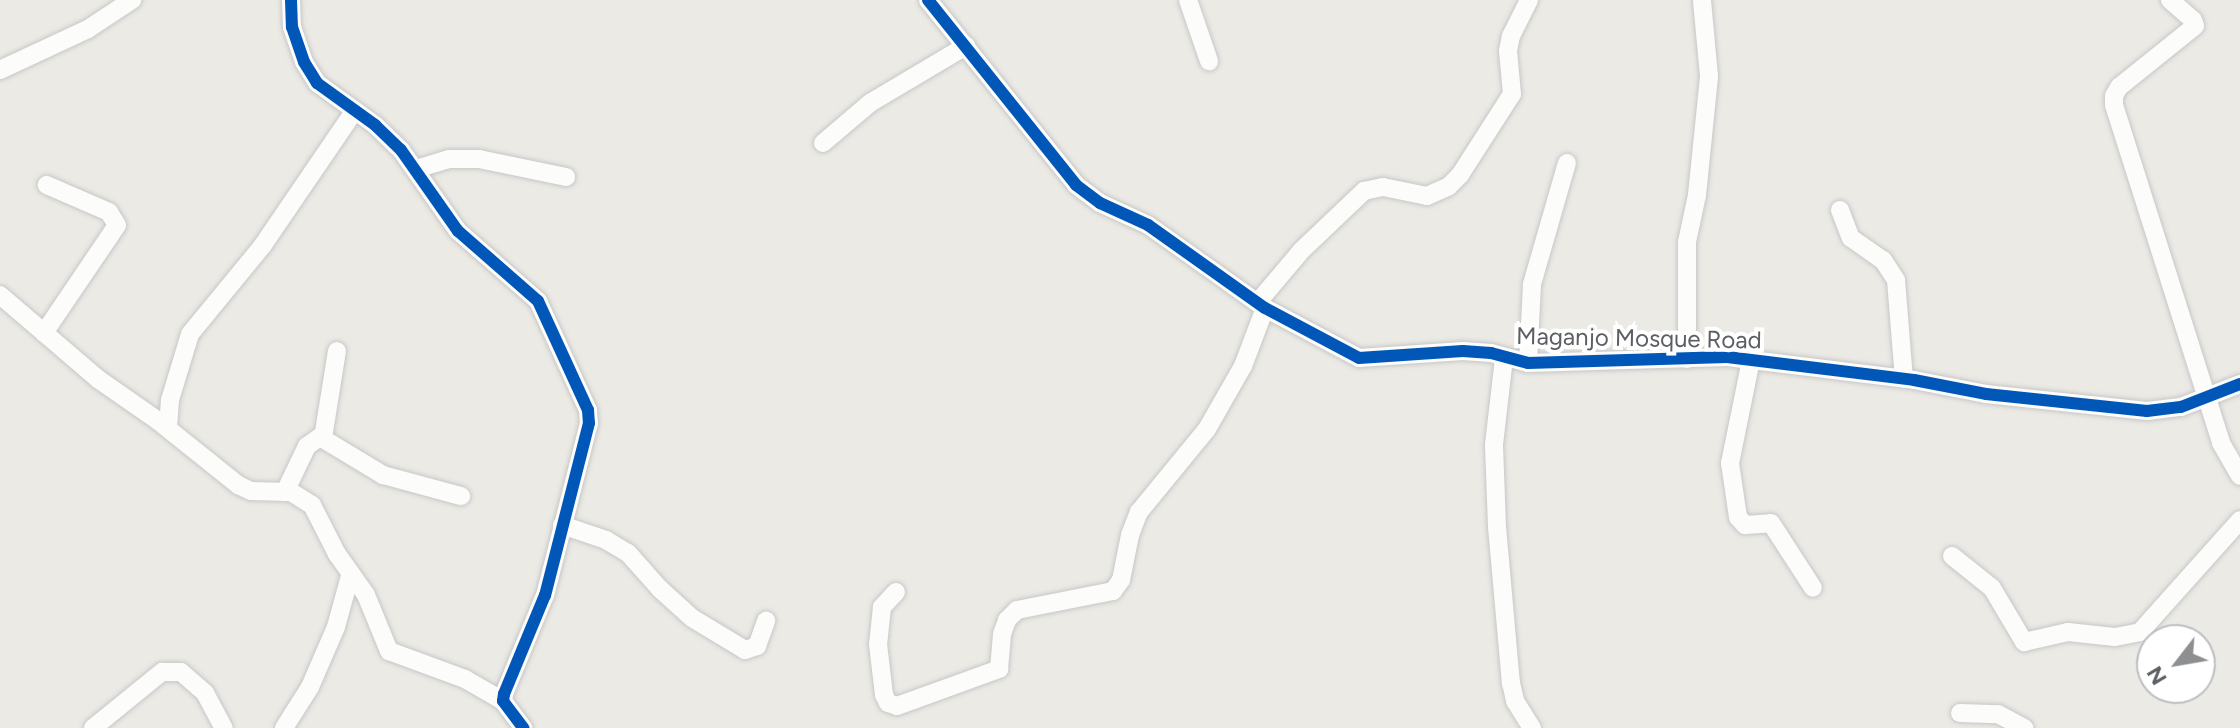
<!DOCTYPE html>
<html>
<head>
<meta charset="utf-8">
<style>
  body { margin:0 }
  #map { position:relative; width:2240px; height:728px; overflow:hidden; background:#ebeae5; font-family:Figtree,sans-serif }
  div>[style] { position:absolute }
  .roads { filter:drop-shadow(0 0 2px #c7c7c7) drop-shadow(0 0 2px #c7c7c7) }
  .minor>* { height:18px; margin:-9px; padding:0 9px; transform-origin:9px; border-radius:9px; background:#fcfcfb }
  .cycleway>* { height:12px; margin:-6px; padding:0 6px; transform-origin:6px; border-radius:6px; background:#0057b8 }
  span { translate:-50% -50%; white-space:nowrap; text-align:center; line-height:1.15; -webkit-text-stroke:8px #fff; paint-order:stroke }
  .street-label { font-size:24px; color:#5b5e63 }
  .north { position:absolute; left:2136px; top:624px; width:80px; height:80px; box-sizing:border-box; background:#fff; border:2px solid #bdbfc1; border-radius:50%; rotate:239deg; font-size:22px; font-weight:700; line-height:32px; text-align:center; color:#5b5e63 }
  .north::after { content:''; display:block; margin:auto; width:28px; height:36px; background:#8d8f90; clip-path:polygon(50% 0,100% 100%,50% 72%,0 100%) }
</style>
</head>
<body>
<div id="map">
  <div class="roads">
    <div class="minor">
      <div style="left:291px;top:0;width:27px;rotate:88deg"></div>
      <div style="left:292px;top:27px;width:37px;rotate:71deg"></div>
      <div style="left:304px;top:62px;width:25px;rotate:58deg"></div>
      <div style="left:317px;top:83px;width:72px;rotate:35.9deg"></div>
      <div style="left:375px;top:125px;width:36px;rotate:44deg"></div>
      <div style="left:401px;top:150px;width:99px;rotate:54.9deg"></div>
      <div style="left:458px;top:231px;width:106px;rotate:41.2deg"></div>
      <div style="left:538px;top:301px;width:120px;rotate:65.4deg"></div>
      <div style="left:588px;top:410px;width:13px;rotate:86deg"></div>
      <div style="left:589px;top:423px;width:178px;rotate:104.3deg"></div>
      <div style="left:545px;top:595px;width:107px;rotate:112.5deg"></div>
      <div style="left:504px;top:694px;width:7px;rotate:98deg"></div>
      <div style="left:503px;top:701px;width:34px;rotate:53deg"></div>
      <div style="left:928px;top:0;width:237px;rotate:51.3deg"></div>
      <div style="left:1076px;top:185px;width:30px;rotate:37deg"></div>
      <div style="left:1100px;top:203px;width:53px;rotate:24.6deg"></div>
      <div style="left:1148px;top:225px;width:143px;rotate:35.4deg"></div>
      <div style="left:1265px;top:308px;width:106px;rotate:28deg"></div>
      <div style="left:1359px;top:358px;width:104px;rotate:-3.9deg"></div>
      <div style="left:1463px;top:351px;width:28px;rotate:4deg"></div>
      <div style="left:1491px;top:353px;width:38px;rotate:15deg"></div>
      <div style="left:1528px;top:363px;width:199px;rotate:-1.7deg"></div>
      <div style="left:1727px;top:357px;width:188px;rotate:7deg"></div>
      <div style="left:1914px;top:380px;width:73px;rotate:11deg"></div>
      <div style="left:1986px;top:394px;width:162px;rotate:6deg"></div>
      <div style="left:2147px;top:411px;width:34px;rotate:-7deg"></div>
      <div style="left:2181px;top:407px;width:63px;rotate:-21.3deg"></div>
      <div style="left:1188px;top:0;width:65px;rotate:71deg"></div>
      <div style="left:2170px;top:0;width:30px;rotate:41deg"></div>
      <div style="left:2193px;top:20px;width:6px;rotate:72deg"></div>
      <div style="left:2195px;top:26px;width:97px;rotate:141.2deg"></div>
      <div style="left:2119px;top:87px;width:10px;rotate:119deg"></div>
      <div style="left:2114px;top:96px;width:9px;rotate:90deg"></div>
      <div style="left:2114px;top:105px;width:355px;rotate:72.4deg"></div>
      <div style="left:2221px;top:443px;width:38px;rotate:60deg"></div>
      <div style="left:0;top:70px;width:97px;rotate:-25deg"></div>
      <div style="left:88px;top:29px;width:53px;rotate:-33.4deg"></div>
      <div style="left:823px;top:143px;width:62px;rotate:-40.4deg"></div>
      <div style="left:870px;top:103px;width:112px;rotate:-30.7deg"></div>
      <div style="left:416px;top:169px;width:34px;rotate:-17deg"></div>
      <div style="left:449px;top:159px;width:30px"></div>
      <div style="left:479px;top:159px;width:89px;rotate:11.7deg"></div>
      <div style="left:1840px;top:210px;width:30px;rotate:69deg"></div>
      <div style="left:1851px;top:238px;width:39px;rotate:35deg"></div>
      <div style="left:1883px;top:260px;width:24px;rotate:57deg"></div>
      <div style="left:1896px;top:280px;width:99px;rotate:85.4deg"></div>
      <div style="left:0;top:295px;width:129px;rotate:40.6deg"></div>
      <div style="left:98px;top:379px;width:72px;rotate:34.8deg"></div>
      <div style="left:157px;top:420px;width:104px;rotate:38.7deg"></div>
      <div style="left:238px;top:485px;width:14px;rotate:25deg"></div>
      <div style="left:251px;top:491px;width:40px;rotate:1.4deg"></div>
      <div style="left:291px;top:492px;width:25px;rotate:32deg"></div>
      <div style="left:312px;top:505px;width:55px;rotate:63deg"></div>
      <div style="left:337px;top:554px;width:50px;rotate:54.7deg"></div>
      <div style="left:366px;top:595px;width:61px;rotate:67.7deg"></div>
      <div style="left:389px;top:651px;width:81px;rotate:20.2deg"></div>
      <div style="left:465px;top:679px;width:44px;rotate:30.1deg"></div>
      <div style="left:1258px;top:302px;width:68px;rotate:-49.8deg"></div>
      <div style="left:1302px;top:250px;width:86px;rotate:-43.6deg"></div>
      <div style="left:1364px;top:191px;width:19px;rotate:-12deg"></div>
      <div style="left:1383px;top:187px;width:45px;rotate:11.6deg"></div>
      <div style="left:1427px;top:196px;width:24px;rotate:-24deg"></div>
      <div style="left:1449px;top:186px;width:16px;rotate:-45deg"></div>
      <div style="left:1460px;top:175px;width:96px;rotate:-57.3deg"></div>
      <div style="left:1512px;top:94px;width:43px;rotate:-95.3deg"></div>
      <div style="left:1508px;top:51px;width:15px;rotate:-79deg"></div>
      <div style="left:1511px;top:36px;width:40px;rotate:-63.4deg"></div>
      <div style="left:44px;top:333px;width:130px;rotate:-55.9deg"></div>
      <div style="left:117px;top:225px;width:15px;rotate:-122deg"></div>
      <div style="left:109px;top:212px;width:68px;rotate:-156.5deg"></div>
      <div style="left:1504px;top:358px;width:88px;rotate:96.6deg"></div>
      <div style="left:1494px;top:445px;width:82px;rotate:87.9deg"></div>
      <div style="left:1497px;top:527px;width:157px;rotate:84.9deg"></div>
      <div style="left:1511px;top:683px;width:18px;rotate:77deg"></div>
      <div style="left:1515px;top:701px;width:32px;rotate:58deg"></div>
      <div style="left:1687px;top:359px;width:117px;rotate:-90deg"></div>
      <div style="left:1687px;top:242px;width:48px;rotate:-78deg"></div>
      <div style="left:1697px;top:195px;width:120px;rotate:-84.2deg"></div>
      <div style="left:1709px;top:76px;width:76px;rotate:-95.3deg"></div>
      <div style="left:1751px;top:360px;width:105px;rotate:101.5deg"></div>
      <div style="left:1730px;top:463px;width:55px;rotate:81.6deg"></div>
      <div style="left:1738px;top:517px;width:11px;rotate:49deg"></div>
      <div style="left:1745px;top:525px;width:26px;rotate:-4deg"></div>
      <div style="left:1771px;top:523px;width:77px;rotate:57.1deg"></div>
      <div style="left:1528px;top:363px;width:79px;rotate:-87.1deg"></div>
      <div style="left:1532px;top:284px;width:126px;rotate:-73.9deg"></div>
      <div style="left:168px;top:428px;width:28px;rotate:-86deg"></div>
      <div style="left:170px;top:400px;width:69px;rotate:-73.1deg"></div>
      <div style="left:190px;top:334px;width:115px;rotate:-50.6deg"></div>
      <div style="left:263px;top:245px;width:163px;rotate:-55.7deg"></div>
      <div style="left:323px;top:438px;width:88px;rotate:-80.9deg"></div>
      <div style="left:285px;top:492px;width:51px;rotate:-64.4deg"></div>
      <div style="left:307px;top:446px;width:16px;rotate:-35deg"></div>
      <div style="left:320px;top:437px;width:74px;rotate:31.1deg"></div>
      <div style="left:383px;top:475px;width:81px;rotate:15.1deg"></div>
      <div style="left:562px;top:525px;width:46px;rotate:18.8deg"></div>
      <div style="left:606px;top:540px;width:26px;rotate:31deg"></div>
      <div style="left:628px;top:553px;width:48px;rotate:48.4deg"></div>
      <div style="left:660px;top:589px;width:43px;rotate:42.2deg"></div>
      <div style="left:692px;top:618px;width:62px;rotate:31.1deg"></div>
      <div style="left:745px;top:650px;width:13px;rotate:-18deg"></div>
      <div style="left:757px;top:646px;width:27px;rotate:-70deg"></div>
      <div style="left:1952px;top:556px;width:51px;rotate:38.7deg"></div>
      <div style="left:1992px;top:588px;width:63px;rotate:59.3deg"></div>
      <div style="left:2024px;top:642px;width:45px;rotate:-12.8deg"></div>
      <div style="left:2068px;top:632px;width:47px;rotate:6.1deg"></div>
      <div style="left:2115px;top:637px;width:25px;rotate:-11deg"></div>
      <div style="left:2140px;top:632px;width:150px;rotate:-48.2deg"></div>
      <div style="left:896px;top:592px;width:21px;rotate:133deg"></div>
      <div style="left:882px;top:607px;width:37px;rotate:96deg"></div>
      <div style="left:878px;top:644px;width:51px;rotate:83.3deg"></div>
      <div style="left:884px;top:695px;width:9px;rotate:63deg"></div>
      <div style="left:888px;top:703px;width:9px;rotate:18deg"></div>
      <div style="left:897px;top:706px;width:109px;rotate:-19.9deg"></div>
      <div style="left:999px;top:669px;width:35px;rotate:-85deg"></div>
      <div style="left:1002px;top:634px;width:15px;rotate:-70deg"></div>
      <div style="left:1007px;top:620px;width:14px;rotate:-45deg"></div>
      <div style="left:1017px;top:610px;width:98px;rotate:-11.2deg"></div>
      <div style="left:1113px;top:591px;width:14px;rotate:-54deg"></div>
      <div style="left:1121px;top:580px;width:46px;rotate:-78.7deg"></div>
      <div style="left:1130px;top:535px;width:25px;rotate:-69deg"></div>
      <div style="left:1139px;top:512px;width:107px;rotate:-50.7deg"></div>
      <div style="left:1207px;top:429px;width:73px;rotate:-60.3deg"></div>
      <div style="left:1243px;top:366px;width:62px;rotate:-69.2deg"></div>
      <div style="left:1960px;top:713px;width:38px;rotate:2deg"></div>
      <div style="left:1998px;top:714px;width:30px;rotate:28deg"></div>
      <div style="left:93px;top:728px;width:89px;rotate:-39.1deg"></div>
      <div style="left:162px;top:672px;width:19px"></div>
      <div style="left:181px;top:672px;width:32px;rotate:41deg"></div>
      <div style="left:205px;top:693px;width:40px;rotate:62deg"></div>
      <div style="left:284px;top:728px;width:49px;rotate:-57.6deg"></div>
      <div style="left:310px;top:687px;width:65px;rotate:-66.6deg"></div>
      <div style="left:336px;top:627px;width:53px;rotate:-74.6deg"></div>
    </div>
  </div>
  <div class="cycleway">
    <div style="left:291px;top:0;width:27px;rotate:88deg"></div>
    <div style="left:292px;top:27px;width:37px;rotate:71deg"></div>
    <div style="left:304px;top:62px;width:25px;rotate:58deg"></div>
    <div style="left:317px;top:83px;width:72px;rotate:35.9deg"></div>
    <div style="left:375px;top:125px;width:36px;rotate:44deg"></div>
    <div style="left:401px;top:150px;width:99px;rotate:54.9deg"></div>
    <div style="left:458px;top:231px;width:106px;rotate:41.2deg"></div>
    <div style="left:538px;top:301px;width:120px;rotate:65.4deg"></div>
    <div style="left:588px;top:410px;width:13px;rotate:86deg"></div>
    <div style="left:589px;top:423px;width:178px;rotate:104.3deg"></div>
    <div style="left:545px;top:595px;width:107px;rotate:112.5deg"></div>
    <div style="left:504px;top:694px;width:7px;rotate:98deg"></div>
    <div style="left:503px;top:701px;width:34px;rotate:53deg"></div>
    <div style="left:928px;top:0;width:237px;rotate:51.3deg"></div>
    <div style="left:1076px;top:185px;width:30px;rotate:37deg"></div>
    <div style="left:1100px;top:203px;width:53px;rotate:24.6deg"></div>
    <div style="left:1148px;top:225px;width:143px;rotate:35.4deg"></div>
    <div style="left:1265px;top:308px;width:106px;rotate:28deg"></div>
    <div style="left:1359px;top:358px;width:104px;rotate:-3.9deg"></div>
    <div style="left:1463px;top:351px;width:28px;rotate:4deg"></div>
    <div style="left:1491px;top:353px;width:38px;rotate:15deg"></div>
    <div style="left:1528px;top:363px;width:199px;rotate:-1.7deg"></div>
    <div style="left:1727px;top:357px;width:188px;rotate:7deg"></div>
    <div style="left:1914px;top:380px;width:73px;rotate:11deg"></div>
    <div style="left:1986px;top:394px;width:162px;rotate:6deg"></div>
    <div style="left:2147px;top:411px;width:34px;rotate:-7deg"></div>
    <div style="left:2181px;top:407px;width:63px;rotate:-21.3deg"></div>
  </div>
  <div class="street-label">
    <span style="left:1639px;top:338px;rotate:1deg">Maganjo Mosque Road</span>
  </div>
  <div class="north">N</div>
</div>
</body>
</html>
